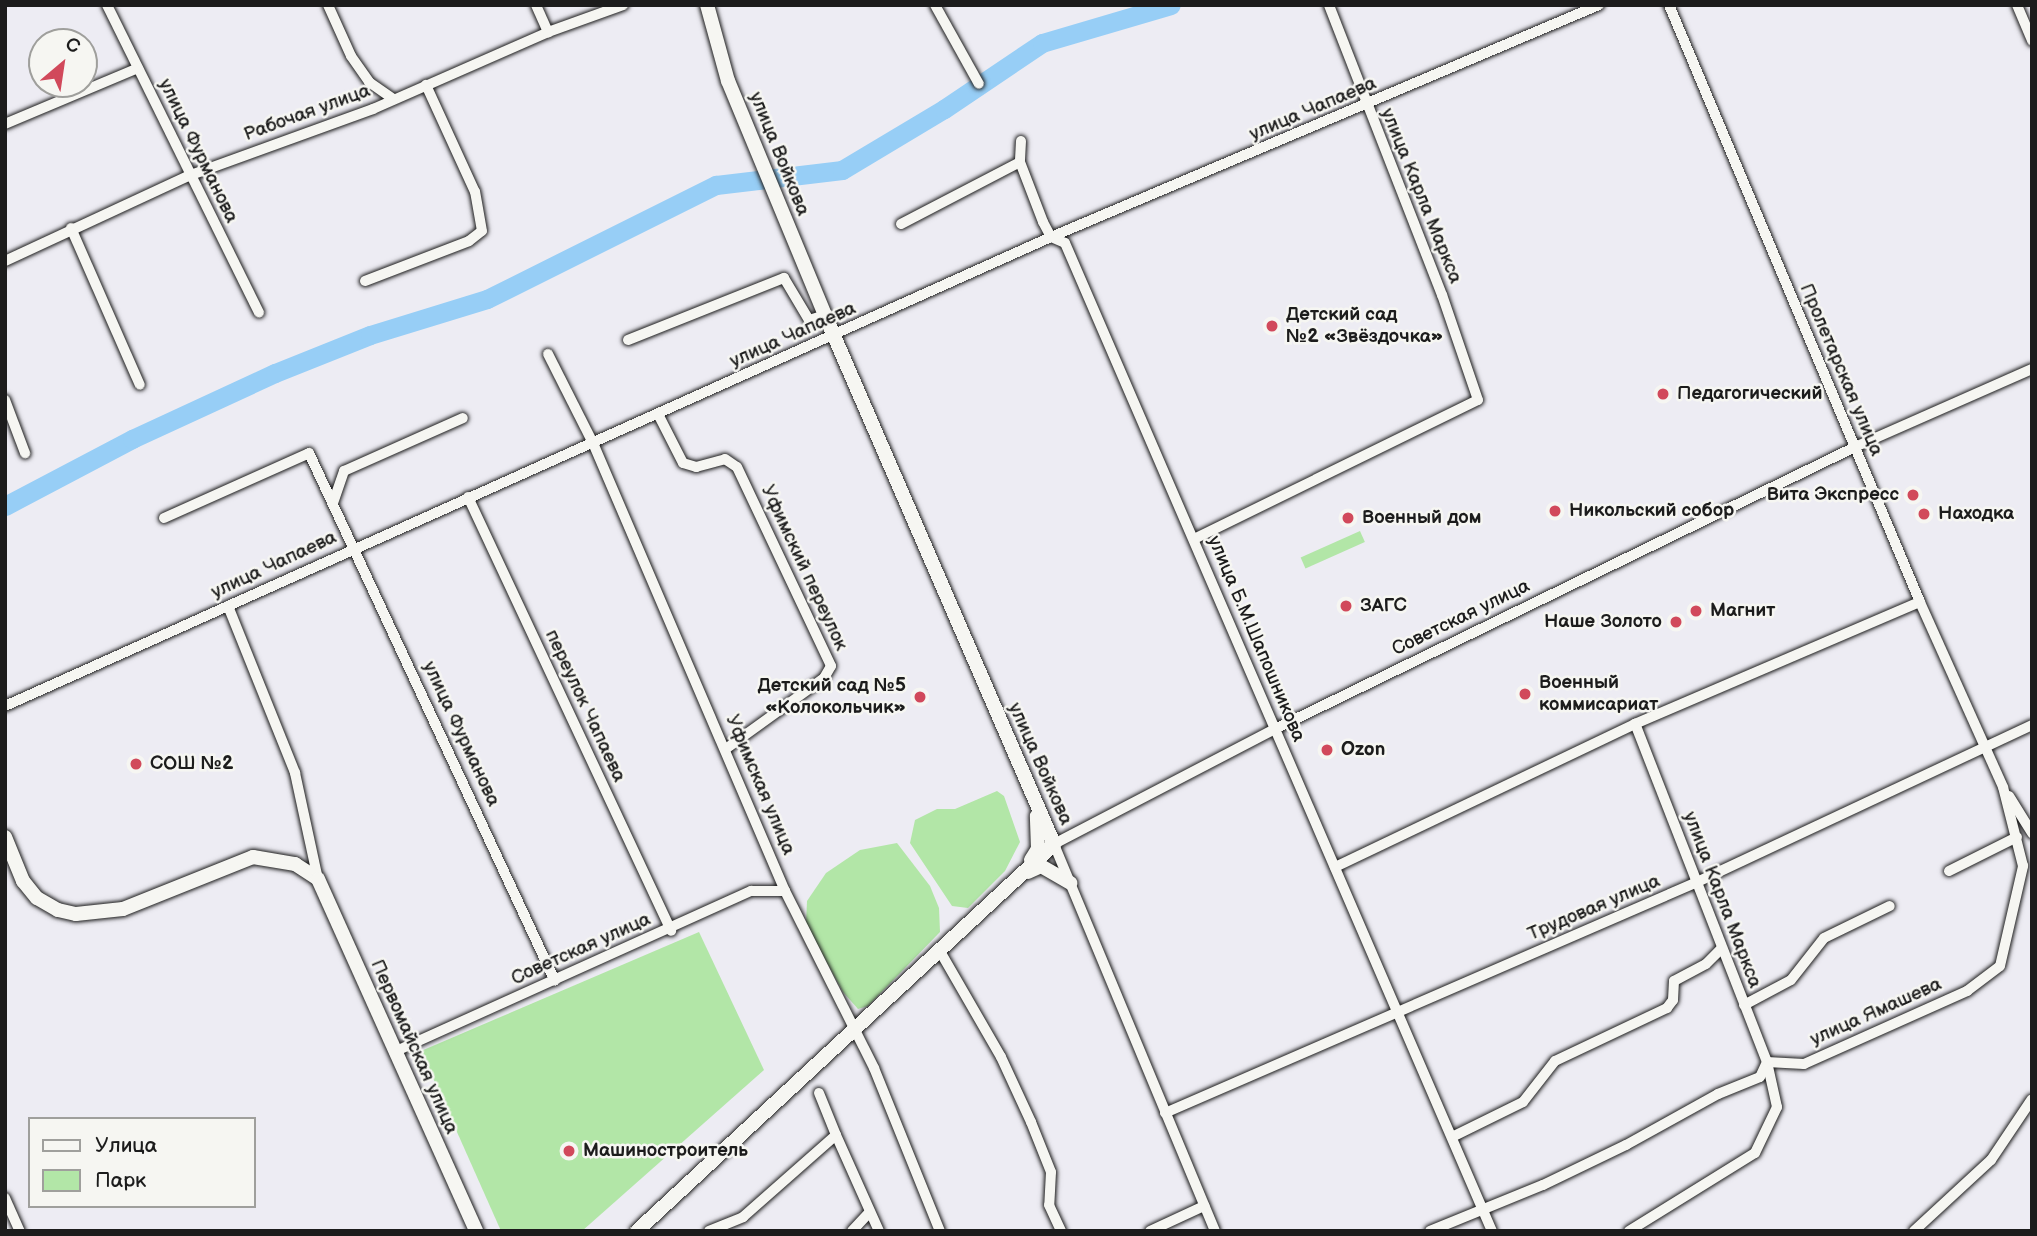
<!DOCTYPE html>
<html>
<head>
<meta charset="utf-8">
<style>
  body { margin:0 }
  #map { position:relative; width:2037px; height:1236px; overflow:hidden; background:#edecf3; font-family:"Balsamiq Sans",sans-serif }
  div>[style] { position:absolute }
  .green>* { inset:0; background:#b2e6a7; transform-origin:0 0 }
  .river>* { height:19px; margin:-9.5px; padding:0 9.5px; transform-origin:9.5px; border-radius:9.5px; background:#97cef6 }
  .roads { filter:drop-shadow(0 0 2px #1c1c1c) drop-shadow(0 0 2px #1c1c1c) }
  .street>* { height:10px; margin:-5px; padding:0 5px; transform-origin:5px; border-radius:5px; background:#f6f6f2 }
  .secondary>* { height:14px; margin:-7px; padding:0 7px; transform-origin:7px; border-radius:7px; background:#f6f6f2 }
  .dots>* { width:19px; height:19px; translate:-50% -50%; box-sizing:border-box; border:4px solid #f6f6f2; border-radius:50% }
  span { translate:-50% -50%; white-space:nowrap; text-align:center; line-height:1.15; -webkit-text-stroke:5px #f6f6f2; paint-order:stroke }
  .street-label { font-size:19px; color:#1c1c1c }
  .poi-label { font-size:19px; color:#1c1c1c; font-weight:700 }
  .left { translate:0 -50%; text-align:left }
  .right { translate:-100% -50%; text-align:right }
  .frame { position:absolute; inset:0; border:7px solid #1c1c1c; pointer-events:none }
  .legend { position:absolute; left:28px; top:1117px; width:228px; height:91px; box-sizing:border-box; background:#f6f6f2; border:2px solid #9f9f9c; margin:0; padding:9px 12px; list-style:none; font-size:21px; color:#1c1c1c }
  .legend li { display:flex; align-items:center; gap:14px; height:35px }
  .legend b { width:35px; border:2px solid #9f9f9c }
  .north { position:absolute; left:28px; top:28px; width:70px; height:70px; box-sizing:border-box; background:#f6f6f2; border:2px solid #9f9f9c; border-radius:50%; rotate:29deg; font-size:19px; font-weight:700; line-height:28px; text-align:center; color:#1c1c1c }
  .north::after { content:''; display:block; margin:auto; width:24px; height:32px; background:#d1495b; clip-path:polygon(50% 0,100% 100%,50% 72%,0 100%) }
</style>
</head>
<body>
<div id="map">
  <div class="green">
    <div style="left:1360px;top:531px;width:12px;height:65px;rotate:66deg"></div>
    <div style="clip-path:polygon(997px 791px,1004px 796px,1020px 842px,1005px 871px,968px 908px,952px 906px,910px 843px,915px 820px,937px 809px,955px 809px)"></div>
    <div style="clip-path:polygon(897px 843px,930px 886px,939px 908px,940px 932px,868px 1006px,858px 1009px,843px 992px,806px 924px,807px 901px,826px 873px,860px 850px)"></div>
    <div style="clip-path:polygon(699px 932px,764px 1070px,582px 1231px,501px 1231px,421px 1051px)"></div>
  </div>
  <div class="river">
    <div style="left:5px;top:506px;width:144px;rotate:-27.8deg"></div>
    <div style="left:132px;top:439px;width:157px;rotate:-24.8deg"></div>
    <div style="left:275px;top:373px;width:102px;rotate:-21.8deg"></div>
    <div style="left:370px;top:335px;width:122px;rotate:-17.1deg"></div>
    <div style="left:487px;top:299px;width:256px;rotate:-26.5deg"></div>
    <div style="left:716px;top:185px;width:127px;rotate:-6.8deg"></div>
    <div style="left:842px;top:170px;width:119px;rotate:-30.9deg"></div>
    <div style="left:944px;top:109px;width:118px;rotate:-34deg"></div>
    <div style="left:1042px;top:43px;width:134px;rotate:-16.4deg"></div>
  </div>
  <div class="roads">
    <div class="street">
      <div style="left:107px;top:5px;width:343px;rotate:63.7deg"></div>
      <div style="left:328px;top:5px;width:56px;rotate:65.7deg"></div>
      <div style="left:351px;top:56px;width:32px;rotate:55deg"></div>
      <div style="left:369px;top:82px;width:29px;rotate:35deg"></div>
      <div style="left:536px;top:5px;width:30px;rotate:66deg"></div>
      <div style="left:935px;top:5px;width:90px;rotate:60.9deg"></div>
      <div style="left:2017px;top:5px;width:39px;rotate:67deg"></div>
      <div style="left:5px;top:124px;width:144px;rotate:-22.8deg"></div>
      <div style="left:1021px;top:141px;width:21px;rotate:93deg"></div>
      <div style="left:1020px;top:162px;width:64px;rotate:69deg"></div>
      <div style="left:1043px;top:222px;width:17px;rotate:62deg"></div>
      <div style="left:1051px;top:237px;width:15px;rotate:23deg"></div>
      <div style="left:1065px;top:243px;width:1076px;rotate:66.63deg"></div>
      <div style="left:901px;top:224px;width:134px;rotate:-27.5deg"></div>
      <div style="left:71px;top:228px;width:171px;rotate:66.3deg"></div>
      <div style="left:5px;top:261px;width:202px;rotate:-24.9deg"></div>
      <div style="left:188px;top:176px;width:197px;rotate:-19.9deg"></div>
      <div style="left:373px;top:109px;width:191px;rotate:-23.7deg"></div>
      <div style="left:548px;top:32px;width:80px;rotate:-19.8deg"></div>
      <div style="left:365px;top:281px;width:111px;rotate:-21deg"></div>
      <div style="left:469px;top:241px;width:16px;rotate:-38deg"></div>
      <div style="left:482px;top:231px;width:40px;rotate:-100deg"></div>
      <div style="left:475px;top:192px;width:118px;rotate:-114.6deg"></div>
      <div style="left:628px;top:340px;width:168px;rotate:-21.7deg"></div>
      <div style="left:784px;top:278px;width:49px;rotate:59.2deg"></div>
      <div style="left:809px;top:320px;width:17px;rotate:-17deg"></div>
      <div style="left:548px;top:354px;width:100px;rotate:63.2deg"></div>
      <div style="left:593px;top:443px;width:487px;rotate:66.8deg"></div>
      <div style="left:785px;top:891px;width:198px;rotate:63.3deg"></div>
      <div style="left:874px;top:1068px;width:176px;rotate:68deg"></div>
      <div style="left:5px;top:400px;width:57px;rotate:69.3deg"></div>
      <div style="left:658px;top:414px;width:55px;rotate:63deg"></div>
      <div style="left:683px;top:463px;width:14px;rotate:17deg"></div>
      <div style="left:696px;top:467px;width:30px;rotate:-15deg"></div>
      <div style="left:725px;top:459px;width:14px;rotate:34deg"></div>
      <div style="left:737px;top:467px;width:220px;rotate:64.7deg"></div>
      <div style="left:831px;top:666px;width:14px;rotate:120deg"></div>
      <div style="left:824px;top:678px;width:120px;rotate:144.2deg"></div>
      <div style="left:468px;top:497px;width:479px;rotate:64.9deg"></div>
      <div style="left:333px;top:503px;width:34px;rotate:-71deg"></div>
      <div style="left:344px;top:471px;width:130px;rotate:-24deg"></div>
      <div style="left:164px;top:518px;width:159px;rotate:-24.1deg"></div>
      <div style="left:309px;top:453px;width:582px;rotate:65.02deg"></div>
      <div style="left:1194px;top:539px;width:316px;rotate:-26.1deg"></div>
      <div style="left:1478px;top:400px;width:111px;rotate:-108.9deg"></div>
      <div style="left:1442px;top:295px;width:311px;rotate:-111.3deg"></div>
      <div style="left:228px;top:606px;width:180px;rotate:68.1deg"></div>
      <div style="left:295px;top:773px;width:108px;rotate:77.8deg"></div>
      <div style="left:5px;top:706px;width:1146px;rotate:-24.15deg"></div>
      <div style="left:1051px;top:237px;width:595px;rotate:-22.95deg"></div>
      <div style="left:2009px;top:796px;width:44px;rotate:58.1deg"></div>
      <div style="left:1335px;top:867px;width:332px;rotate:-25.5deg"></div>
      <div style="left:1635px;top:724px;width:310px;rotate:-23.2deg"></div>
      <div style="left:1949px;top:871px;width:76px;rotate:-26.6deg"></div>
      <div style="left:941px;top:953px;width:120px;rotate:60deg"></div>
      <div style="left:1001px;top:1057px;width:72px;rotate:65.2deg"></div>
      <div style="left:1031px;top:1122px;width:54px;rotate:68.2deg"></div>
      <div style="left:1051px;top:1172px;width:33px;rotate:93deg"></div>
      <div style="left:1049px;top:1205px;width:29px;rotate:65deg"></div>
      <div style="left:1744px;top:1005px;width:53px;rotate:-28deg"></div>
      <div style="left:1791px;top:980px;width:53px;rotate:-51.8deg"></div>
      <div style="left:1824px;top:938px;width:73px;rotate:-25.9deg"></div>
      <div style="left:394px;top:1052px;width:392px;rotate:-24.3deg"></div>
      <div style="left:751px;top:891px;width:34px"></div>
      <div style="left:819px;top:1093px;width:45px;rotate:68deg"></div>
      <div style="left:1165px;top:1113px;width:578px;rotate:-23.46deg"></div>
      <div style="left:1695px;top:883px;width:372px;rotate:-25.1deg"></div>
      <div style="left:1454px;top:1136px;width:77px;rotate:-26.2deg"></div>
      <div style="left:1523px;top:1102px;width:52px;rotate:-52deg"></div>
      <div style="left:1555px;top:1061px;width:124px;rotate:-25.3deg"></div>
      <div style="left:1667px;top:1008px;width:10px;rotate:-53deg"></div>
      <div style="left:1673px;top:1000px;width:19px;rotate:-87deg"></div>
      <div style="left:1674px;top:981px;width:36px;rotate:-28deg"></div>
      <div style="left:1706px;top:964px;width:21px;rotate:-45deg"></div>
      <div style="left:5px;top:1198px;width:36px;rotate:66deg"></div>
      <div style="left:709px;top:1231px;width:37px;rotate:-22deg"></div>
      <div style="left:743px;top:1217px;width:124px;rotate:-41.4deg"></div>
      <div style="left:836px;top:1135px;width:105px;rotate:65.9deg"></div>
      <div style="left:852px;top:1231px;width:26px;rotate:-47deg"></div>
      <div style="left:1150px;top:1231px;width:60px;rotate:-24.8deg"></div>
      <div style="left:1215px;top:1231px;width:419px;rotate:-112.6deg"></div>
      <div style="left:1054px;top:844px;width:249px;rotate:-27.5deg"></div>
      <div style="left:1275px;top:729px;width:645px;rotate:-25.93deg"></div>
      <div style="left:1855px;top:447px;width:193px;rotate:-23.8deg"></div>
      <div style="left:1430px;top:1231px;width:122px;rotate:-22.2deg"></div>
      <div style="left:1543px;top:1185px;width:92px;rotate:-25.7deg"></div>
      <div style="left:1626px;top:1145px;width:105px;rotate:-29deg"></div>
      <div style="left:1718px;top:1094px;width:45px;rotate:-22deg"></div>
      <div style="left:1760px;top:1077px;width:17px;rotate:-65deg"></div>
      <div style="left:1767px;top:1062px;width:37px;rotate:3deg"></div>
      <div style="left:1804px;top:1064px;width:179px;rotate:-24.1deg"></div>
      <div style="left:1967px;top:991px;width:41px;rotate:-37.1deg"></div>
      <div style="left:2000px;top:966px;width:103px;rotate:-77deg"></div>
      <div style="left:2023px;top:866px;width:81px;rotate:-104.2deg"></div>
      <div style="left:2003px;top:787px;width:203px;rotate:-114.2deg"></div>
      <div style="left:1920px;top:602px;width:648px;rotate:-112.8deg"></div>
      <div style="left:1629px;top:1231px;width:148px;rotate:-31.8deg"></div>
      <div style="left:1755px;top:1153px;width:51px;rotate:-64.4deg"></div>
      <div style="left:1777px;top:1107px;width:46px;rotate:-102.5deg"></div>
      <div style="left:1767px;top:1062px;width:363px;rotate:-111.3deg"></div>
      <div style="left:1914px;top:1231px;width:105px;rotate:-42.7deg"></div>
      <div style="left:1991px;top:1160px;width:73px;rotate:-56.1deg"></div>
    </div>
    <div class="secondary">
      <div style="left:5px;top:837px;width:48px;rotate:67.8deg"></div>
      <div style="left:23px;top:881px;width:22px;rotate:51deg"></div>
      <div style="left:37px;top:898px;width:24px;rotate:30deg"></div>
      <div style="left:58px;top:910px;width:18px;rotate:13deg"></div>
      <div style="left:76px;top:914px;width:47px;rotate:-6.1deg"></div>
      <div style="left:123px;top:909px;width:140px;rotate:-21.8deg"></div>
      <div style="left:253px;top:857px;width:43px;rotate:9.5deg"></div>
      <div style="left:295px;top:864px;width:27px;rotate:33deg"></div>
      <div style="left:318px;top:879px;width:386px;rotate:65.8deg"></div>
      <div style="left:1031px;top:860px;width:13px;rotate:-58deg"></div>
      <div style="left:1038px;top:849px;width:33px;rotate:-92deg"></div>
      <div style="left:1028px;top:872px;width:14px;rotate:-25deg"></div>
      <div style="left:1041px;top:866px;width:34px;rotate:30deg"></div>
      <div style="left:637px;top:1231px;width:569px;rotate:-42.86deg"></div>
      <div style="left:1054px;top:844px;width:576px;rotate:-113.41deg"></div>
      <div style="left:825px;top:315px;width:253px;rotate:-112.5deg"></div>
      <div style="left:728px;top:81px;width:79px;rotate:-105.4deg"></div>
    </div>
  </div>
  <div class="dots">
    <div style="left:1272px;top:326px;background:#d1495b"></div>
    <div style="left:1663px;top:394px;background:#d1495b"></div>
    <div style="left:1913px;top:495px;background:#d1495b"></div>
    <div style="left:1555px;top:511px;background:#d1495b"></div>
    <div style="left:1924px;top:514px;background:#d1495b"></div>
    <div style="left:1348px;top:518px;background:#d1495b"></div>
    <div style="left:1346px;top:606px;background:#d1495b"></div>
    <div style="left:1696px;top:611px;background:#d1495b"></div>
    <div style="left:1676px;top:622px;background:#d1495b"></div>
    <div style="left:1525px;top:694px;background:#d1495b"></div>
    <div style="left:920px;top:697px;background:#d1495b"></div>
    <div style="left:1327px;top:750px;background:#d1495b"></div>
    <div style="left:136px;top:764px;background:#d1495b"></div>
    <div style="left:569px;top:1151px;background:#d1495b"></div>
  </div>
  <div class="street-label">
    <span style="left:1313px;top:109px;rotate:-23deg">улица Чапаева</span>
    <span style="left:307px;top:113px;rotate:-20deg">Рабочая улица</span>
    <span style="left:198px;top:151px;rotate:64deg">улица Фурманова</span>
    <span style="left:779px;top:154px;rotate:68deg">улица Войкова</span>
    <span style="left:1421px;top:196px;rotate:68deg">улица Карла Маркса</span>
    <span style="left:793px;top:335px;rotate:-24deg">улица Чапаева</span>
    <span style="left:1841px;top:370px;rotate:67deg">Пролетарская улица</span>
    <span style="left:274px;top:565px;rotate:-25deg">улица Чапаева</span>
    <span style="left:804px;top:568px;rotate:65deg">Уфимский переулок</span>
    <span style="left:1461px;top:618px;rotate:-26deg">Советская улица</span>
    <span style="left:1256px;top:639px;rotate:67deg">улица Б.М.Шапошникова</span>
    <span style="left:585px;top:706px;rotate:65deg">переулок Чапаева</span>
    <span style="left:461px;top:734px;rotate:65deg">улица Фурманова</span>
    <span style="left:1040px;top:764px;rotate:66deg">улица Войкова</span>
    <span style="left:760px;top:785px;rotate:67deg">Уфимская улица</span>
    <span style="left:1722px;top:900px;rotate:69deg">улица Карла Маркса</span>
    <span style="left:1594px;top:908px;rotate:-23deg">Трудовая улица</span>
    <span style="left:581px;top:949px;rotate:-24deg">Советская улица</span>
    <span style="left:1876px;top:1012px;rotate:-24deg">улица Ямашева</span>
    <span style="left:414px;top:1047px;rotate:66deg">Первомайская улица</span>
  </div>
  <div class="poi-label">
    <span class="left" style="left:1286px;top:326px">Детский сад<br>№2 «Звёздочка»</span>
    <span class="left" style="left:1677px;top:394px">Педагогический</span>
    <span class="right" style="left:1899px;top:495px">Вита Экспресс</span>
    <span class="left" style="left:1569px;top:511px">Никольский собор</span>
    <span class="left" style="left:1938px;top:514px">Находка</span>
    <span class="left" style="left:1362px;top:518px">Военный дом</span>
    <span class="left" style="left:1360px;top:606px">ЗАГС</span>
    <span class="left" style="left:1710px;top:611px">Магнит</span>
    <span class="right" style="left:1662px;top:622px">Наше Золото</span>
    <span class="left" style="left:1539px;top:694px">Военный<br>коммисариат</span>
    <span class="right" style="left:906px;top:697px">Детский сад №5<br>«Колокольчик»</span>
    <span class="left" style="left:1341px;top:750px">Ozon</span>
    <span class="left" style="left:150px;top:764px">СОШ №2</span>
    <span class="left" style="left:583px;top:1151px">Машиностроитель</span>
  </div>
  <div class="frame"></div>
  <ul class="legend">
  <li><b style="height:9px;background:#f6f6f2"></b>Улица</li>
  <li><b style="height:19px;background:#b2e6a7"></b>Парк</li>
  </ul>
  <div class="north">С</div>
</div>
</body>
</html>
